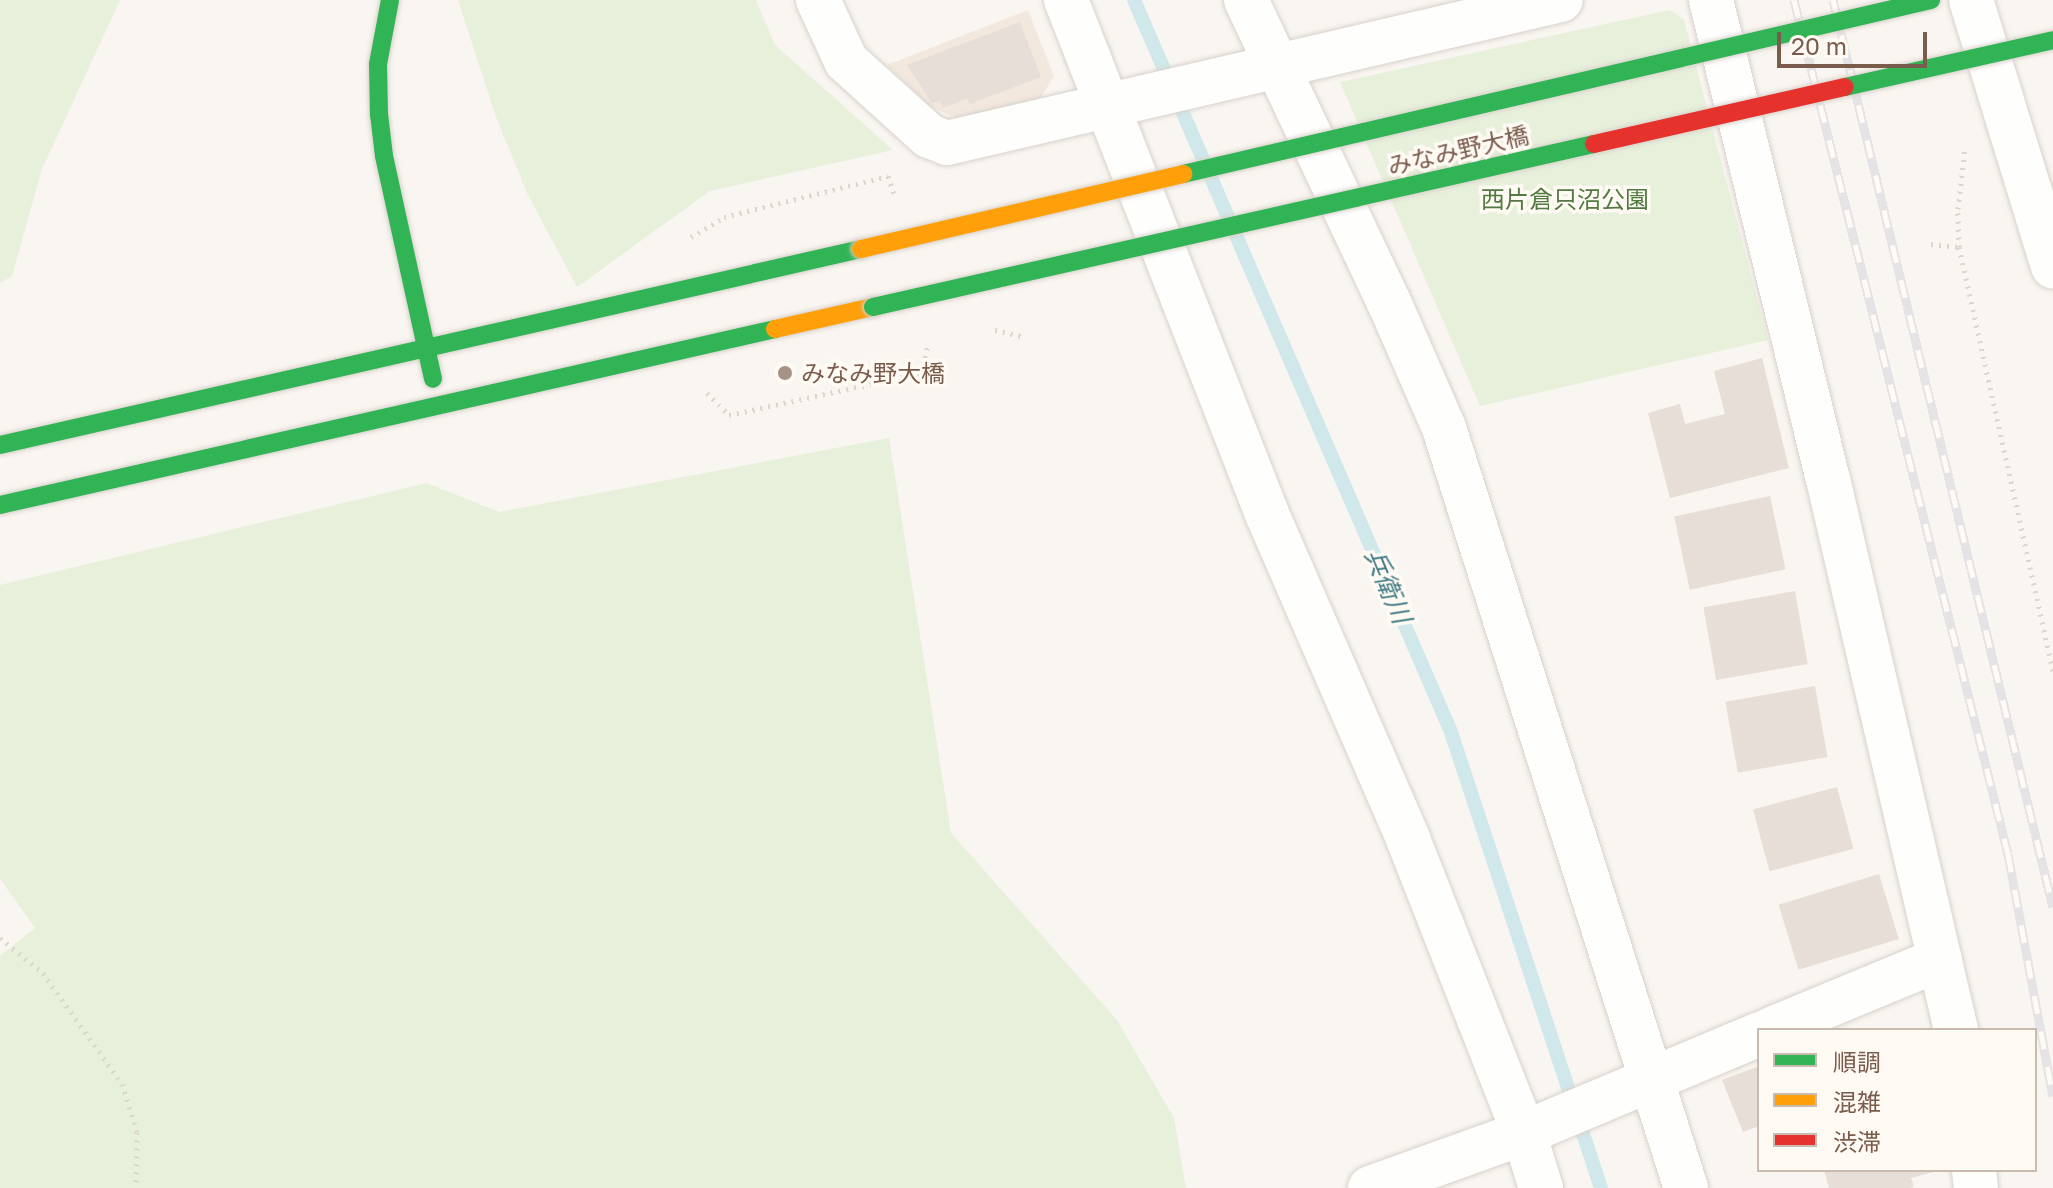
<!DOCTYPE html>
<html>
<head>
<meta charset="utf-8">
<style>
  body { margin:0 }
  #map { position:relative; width:2053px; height:1188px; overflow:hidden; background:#f9f5f0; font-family:"Golos Text","Noto Sans JP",sans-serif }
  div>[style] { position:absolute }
  .residential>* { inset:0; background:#f2e8de }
  .green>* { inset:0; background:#e7f0db }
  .stream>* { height:14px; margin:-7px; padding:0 7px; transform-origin:7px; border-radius:7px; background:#d0e8ea }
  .building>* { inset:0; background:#e6ded7; transform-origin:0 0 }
  .path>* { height:5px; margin-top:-2.5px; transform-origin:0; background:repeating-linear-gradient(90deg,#dcd5d0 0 2px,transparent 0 8px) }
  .roads { filter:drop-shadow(0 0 2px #d7d1cb) drop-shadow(0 0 2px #d7d1cb) }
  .street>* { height:44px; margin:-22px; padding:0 22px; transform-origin:22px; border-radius:22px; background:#fefefd }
  .fast>* { height:18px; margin:-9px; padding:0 9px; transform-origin:9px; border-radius:9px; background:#30b455 }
  .slow>* { height:18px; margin:-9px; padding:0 9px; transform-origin:9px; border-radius:9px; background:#ff9f0a }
  .rail>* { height:9px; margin-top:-4.5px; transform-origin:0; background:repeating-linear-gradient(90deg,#fffaf3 0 18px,#e6e3e7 0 36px); box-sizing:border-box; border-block:2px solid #e6e3e7 }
  .bridges { filter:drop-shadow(0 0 2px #d9d2cb) drop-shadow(0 0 2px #d9d2cb) }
  .fast-bridge>* { height:18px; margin:-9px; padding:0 9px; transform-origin:9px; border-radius:9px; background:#30b455 }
  .slow-bridge>* { height:18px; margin:-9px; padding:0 9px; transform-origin:9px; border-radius:9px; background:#ff9f0a }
  .jam-bridge>* { height:18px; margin:-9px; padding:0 9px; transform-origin:9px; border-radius:9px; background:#e5322d }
  .dots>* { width:22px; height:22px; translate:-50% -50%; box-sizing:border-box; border:4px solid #fffaf3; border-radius:50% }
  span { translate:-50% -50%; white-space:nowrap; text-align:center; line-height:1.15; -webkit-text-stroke:7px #fffaf3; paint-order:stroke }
  .street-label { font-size:24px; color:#7a5c4d }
  .park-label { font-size:24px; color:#537a41 }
  .poi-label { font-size:24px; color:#7a5c4d }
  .left { translate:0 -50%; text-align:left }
  .water-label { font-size:26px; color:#437c86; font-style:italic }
  .legend { position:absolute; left:1757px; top:1028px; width:280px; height:144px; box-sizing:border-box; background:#fffaf3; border:2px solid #cabbb1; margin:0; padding:10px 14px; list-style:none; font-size:24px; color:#7a5c4d }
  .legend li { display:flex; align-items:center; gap:16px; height:40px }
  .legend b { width:40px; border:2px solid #cabbb1 }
  .scale { position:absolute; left:1777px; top:32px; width:150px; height:36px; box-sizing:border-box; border:4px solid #7a5c4d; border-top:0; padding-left:10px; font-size:24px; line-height:28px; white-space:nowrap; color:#7a5c4d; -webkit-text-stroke:6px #fffaf3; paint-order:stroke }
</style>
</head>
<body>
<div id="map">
  <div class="residential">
    <div style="clip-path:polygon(1028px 10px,1054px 76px,1040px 99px,960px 119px,931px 107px,887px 65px)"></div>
  </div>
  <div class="green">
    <div style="clip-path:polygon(0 0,120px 0,42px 169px,12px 276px,0 283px)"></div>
    <div style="clip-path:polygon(458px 0,756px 0,775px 45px,893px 150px,710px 191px,577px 287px,528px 195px,496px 117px)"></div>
    <div style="clip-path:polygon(1670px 10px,1684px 20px,1768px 340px,1480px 406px,1340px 82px)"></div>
    <div style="clip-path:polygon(889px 438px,951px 833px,1117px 1020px,1174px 1118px,1186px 1188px,0 1188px,0 956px,35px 928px,0 879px,0 585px,427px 483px,499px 512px)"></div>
  </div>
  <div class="stream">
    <div style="left:1134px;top:0;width:798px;rotate:66.58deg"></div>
    <div style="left:1451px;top:732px;width:480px;rotate:71.8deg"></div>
  </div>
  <div class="building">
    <div style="clip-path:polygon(1020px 22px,1041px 77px,970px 104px,967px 98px,943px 108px,940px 101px,932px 103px,907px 65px)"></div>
    <div style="clip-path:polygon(1762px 358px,1789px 468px,1670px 498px,1648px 413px,1680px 404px,1685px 424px,1725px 414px,1714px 371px)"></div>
    <div style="left:1770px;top:496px;width:75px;height:98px;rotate:78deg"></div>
    <div style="left:1795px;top:591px;width:74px;height:93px;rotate:80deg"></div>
    <div style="left:1815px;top:686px;width:72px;height:91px;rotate:80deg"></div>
    <div style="left:1837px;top:787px;width:64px;height:87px;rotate:75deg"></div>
    <div style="left:1879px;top:874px;width:68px;height:105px;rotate:73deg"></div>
    <div style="clip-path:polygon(1759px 1066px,1759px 1126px,1743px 1132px,1722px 1080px)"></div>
    <div style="clip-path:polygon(1824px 1170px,1937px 1170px,1937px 1171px,1911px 1178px,1914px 1187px,1909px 1188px,1829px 1188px)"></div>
  </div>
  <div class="path">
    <div style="left:691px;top:237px;width:39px;rotate:-31deg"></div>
    <div style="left:724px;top:217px;width:169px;rotate:-14deg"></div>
    <div style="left:888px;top:176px;width:19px;rotate:72deg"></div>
    <div style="left:1931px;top:244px;width:28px;rotate:6deg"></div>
    <div style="left:1959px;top:247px;width:435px;rotate:77.5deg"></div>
    <div style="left:1959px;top:247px;width:38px;rotate:-92deg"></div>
    <div style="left:1958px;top:209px;width:61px;rotate:-83.5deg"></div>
    <div style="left:995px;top:330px;width:28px;rotate:13deg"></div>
    <div style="left:707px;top:393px;width:31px;rotate:45deg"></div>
    <div style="left:729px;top:415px;width:197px;rotate:-12.3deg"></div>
    <div style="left:921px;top:373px;width:30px;rotate:-76deg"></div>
    <div style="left:0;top:938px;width:55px;rotate:39.1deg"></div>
    <div style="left:43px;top:973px;width:136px;rotate:54.6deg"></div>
    <div style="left:122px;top:1084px;width:50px;rotate:72.6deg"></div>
    <div style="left:137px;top:1132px;width:56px;rotate:91deg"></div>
  </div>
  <div class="roads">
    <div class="street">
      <div style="left:818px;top:0;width:67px;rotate:65.3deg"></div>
      <div style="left:846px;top:61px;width:112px;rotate:42.1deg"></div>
      <div style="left:929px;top:136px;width:19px;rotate:21deg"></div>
      <div style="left:947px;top:143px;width:630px;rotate:-13.11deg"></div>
      <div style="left:1066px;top:0;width:552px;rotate:68.64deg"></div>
      <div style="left:1267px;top:514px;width:354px;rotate:66.5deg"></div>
      <div style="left:1408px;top:839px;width:316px;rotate:68.5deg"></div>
      <div style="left:1524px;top:1133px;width:58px;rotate:72.8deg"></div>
      <div style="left:1246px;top:0;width:334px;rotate:64.7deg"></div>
      <div style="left:1389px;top:302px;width:137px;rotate:66.4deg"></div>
      <div style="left:1444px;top:428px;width:798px;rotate:72.34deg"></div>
      <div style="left:1711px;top:0;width:493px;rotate:76.3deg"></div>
      <div style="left:1828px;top:479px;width:566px;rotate:76.92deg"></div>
      <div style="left:1971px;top:0;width:279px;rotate:72.9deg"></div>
      <div style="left:1769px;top:1030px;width:185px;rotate:-22.5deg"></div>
      <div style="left:1974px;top:1170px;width:18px;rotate:84deg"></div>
      <div style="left:1370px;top:1188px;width:164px;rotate:-19.7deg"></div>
      <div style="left:1524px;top:1133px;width:255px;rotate:-22.8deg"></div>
    </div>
    <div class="fast">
      <div style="left:390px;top:0;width:65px;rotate:100.6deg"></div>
      <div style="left:378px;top:64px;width:50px;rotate:88.9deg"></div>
      <div style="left:379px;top:114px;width:42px;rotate:83.2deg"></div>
      <div style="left:384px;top:156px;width:228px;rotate:77.6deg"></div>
      <div style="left:0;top:445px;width:883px;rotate:-12.82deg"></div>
      <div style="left:0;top:505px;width:795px;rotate:-12.79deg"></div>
    </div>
    <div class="slow">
      <div style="left:775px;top:329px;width:100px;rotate:-12.7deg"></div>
    </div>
  </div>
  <div class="rail">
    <div style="left:1794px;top:0;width:880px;rotate:75.93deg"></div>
    <div style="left:2008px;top:854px;width:246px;rotate:79.5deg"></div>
    <div style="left:1833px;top:0;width:933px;rotate:76.37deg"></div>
  </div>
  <div class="bridges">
    <div class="fast-bridge">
      <div style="left:1845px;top:87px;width:213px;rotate:-12.7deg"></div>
      <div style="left:1183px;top:174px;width:768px;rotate:-13.1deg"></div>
      <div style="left:873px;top:307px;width:739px;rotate:-12.74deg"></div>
    </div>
    <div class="slow-bridge">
      <div style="left:861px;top:249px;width:331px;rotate:-13.1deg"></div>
    </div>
    <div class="jam-bridge">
      <div style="left:1594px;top:144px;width:257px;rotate:-12.8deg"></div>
    </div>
  </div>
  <div class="dots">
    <div style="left:785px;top:373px;background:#a69286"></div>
  </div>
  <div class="street-label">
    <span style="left:1458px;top:150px;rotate:-13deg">みなみ野大橋</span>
  </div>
  <div class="park-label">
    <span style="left:1565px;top:199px">西片倉只沼公園</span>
  </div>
  <div class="poi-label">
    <span class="left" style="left:801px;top:373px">みなみ野大橋</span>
  </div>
  <div class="water-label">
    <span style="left:1388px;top:586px;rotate:67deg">兵衛川</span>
  </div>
  <ul class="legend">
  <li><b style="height:10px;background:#30b455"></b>順調</li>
  <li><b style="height:10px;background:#ff9f0a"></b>混雑</li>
  <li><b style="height:10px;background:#e5322d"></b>渋滞</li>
  </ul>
  <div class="scale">20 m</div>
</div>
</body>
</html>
